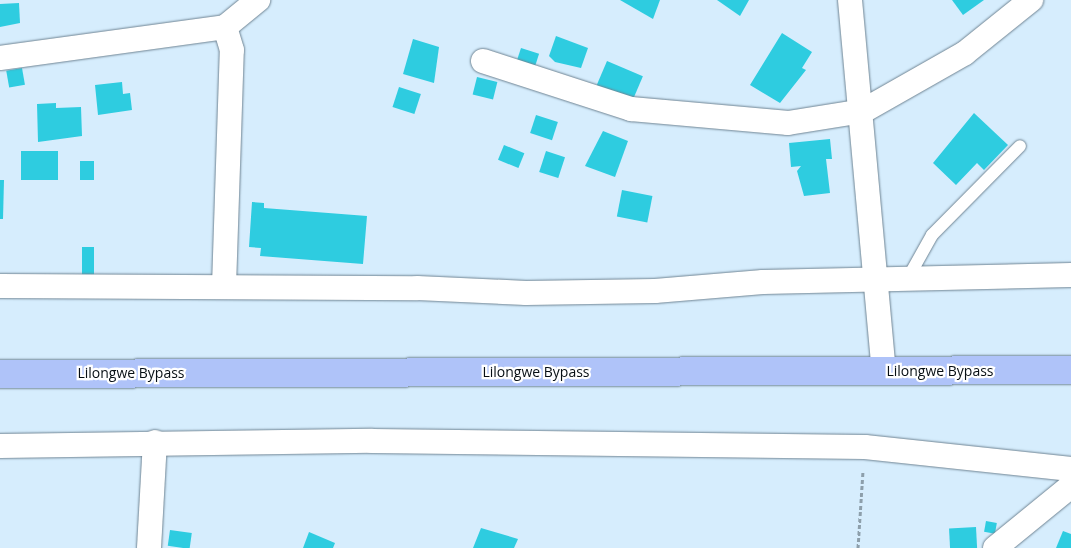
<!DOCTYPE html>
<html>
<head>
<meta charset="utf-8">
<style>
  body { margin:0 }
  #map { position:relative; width:1071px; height:548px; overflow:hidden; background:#d6edfd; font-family:"Open Sans",sans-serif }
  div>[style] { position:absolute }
  .building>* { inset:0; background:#2ecce0; transform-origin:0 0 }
  .path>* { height:3px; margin-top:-1.5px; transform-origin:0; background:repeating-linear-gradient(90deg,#8d9fab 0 4px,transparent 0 6.5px) }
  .roads { filter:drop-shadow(0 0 1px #6f8493) drop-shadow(0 0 1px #6f8493) }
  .lane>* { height:12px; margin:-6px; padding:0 6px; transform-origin:6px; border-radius:6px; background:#fff }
  .street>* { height:24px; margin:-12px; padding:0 12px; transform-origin:12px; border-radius:12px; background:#fff }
  .primary>* { height:28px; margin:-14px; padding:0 14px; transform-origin:14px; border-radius:14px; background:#afc3f9 }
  span { translate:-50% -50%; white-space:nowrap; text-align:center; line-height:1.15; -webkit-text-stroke:4.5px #fff; paint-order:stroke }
  .street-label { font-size:14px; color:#070f14 }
</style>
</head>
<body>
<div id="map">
  <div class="building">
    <div style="clip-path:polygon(620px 0,660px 0,653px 19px)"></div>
    <div style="clip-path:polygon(717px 0,749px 0,740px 16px)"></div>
    <div style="clip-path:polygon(952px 0,984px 0,963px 15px)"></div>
    <div style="clip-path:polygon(19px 3px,20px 23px,0 27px,0 4px)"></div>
    <div style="clip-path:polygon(782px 33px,812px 52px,802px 68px,806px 70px,780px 103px,750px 85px)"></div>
    <div style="clip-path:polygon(556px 36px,588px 48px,581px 68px,555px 62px,549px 56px)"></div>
    <div style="clip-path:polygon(413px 39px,439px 47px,434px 83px,403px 74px)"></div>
    <div style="left:521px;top:48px;width:19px;height:13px;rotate:18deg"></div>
    <div style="left:607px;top:61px;width:39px;height:27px;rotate:23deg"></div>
    <div style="left:22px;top:68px;width:17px;height:16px;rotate:80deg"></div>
    <div style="left:477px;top:77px;width:21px;height:18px;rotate:14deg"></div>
    <div style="clip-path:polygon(122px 82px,123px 94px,130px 93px,132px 110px,98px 115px,95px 85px)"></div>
    <div style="left:399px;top:87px;width:23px;height:21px;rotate:18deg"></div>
    <div style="clip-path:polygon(56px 103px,56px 108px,81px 107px,82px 136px,38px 142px,37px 104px)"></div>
    <div style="clip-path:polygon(974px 113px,1008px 145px,984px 170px,977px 163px,956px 185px,933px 163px)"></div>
    <div style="left:536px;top:115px;width:23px;height:19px;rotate:18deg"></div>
    <div style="clip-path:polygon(603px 131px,628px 141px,615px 177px,585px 166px)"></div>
    <div style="clip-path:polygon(830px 139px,832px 159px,826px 159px,830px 193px,804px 196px,797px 171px,801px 166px,791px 167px,789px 143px)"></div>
    <div style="left:504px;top:145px;width:22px;height:16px;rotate:22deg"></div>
    <div style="left:58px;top:151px;width:29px;height:37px;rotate:90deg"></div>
    <div style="left:546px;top:151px;width:20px;height:22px;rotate:18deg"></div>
    <div style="left:80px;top:161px;width:14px;height:19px"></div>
    <div style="clip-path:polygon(0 180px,4px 180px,3px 219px,0 219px)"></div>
    <div style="left:622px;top:190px;width:31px;height:27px;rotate:11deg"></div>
    <div style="clip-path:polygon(252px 202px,264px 203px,264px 208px,367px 216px,363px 264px,260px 256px,261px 248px,249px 247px)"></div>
    <div style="left:82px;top:247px;width:12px;height:29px"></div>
    <div style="left:986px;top:521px;width:11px;height:11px;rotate:10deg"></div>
    <div style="left:976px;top:527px;width:21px;height:27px;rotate:87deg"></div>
    <div style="clip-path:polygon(481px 528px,518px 539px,514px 548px,473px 548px)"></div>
    <div style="left:170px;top:530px;width:22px;height:16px;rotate:8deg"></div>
    <div style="clip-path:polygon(1063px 531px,1071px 534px,1071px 548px,1056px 548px)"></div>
    <div style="clip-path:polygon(309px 532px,335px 543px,333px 548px,303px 548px)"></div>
  </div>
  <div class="path">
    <div style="left:858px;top:548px;width:77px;rotate:-86.3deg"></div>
  </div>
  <div class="roads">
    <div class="lane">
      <div style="left:908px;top:278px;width:49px;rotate:-60.8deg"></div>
      <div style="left:932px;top:235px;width:125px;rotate:-45.3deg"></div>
    </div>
    <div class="street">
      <div style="left:850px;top:0;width:373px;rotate:84.8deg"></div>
      <div style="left:0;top:58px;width:227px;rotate:-7.8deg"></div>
      <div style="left:225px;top:27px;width:43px;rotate:-39.3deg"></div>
      <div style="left:483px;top:61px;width:156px;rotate:18deg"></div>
      <div style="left:631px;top:109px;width:158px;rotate:5.1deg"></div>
      <div style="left:788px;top:123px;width:76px;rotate:-9.1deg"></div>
      <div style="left:863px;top:111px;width:117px;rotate:-29.6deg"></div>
      <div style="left:965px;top:53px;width:85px;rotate:-38.8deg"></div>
      <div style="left:0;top:286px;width:417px;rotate:0.3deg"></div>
      <div style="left:417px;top:288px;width:109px;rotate:2.6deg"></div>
      <div style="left:526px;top:293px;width:129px;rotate:-0.9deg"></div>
      <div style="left:655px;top:291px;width:108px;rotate:-4.8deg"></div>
      <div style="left:763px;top:282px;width:308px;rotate:-1.3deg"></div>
      <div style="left:224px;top:286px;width:236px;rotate:-88.1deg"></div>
      <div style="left:232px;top:50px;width:24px;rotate:-107deg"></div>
      <div style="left:0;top:446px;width:372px;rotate:-0.8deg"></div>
      <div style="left:372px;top:441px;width:493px;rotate:0.7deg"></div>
      <div style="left:865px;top:447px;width:207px;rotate:6.1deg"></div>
      <div style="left:149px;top:548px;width:106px;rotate:-86.8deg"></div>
      <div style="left:995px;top:548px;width:98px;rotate:-39.2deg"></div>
    </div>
    <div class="primary">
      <div style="left:0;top:374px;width:1071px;rotate:-0.21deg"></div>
    </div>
  </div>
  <div class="street-label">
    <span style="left:940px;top:371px">Lilongwe Bypass</span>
    <span style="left:536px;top:372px">Lilongwe Bypass</span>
    <span style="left:131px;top:373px">Lilongwe Bypass</span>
  </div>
</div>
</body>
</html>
